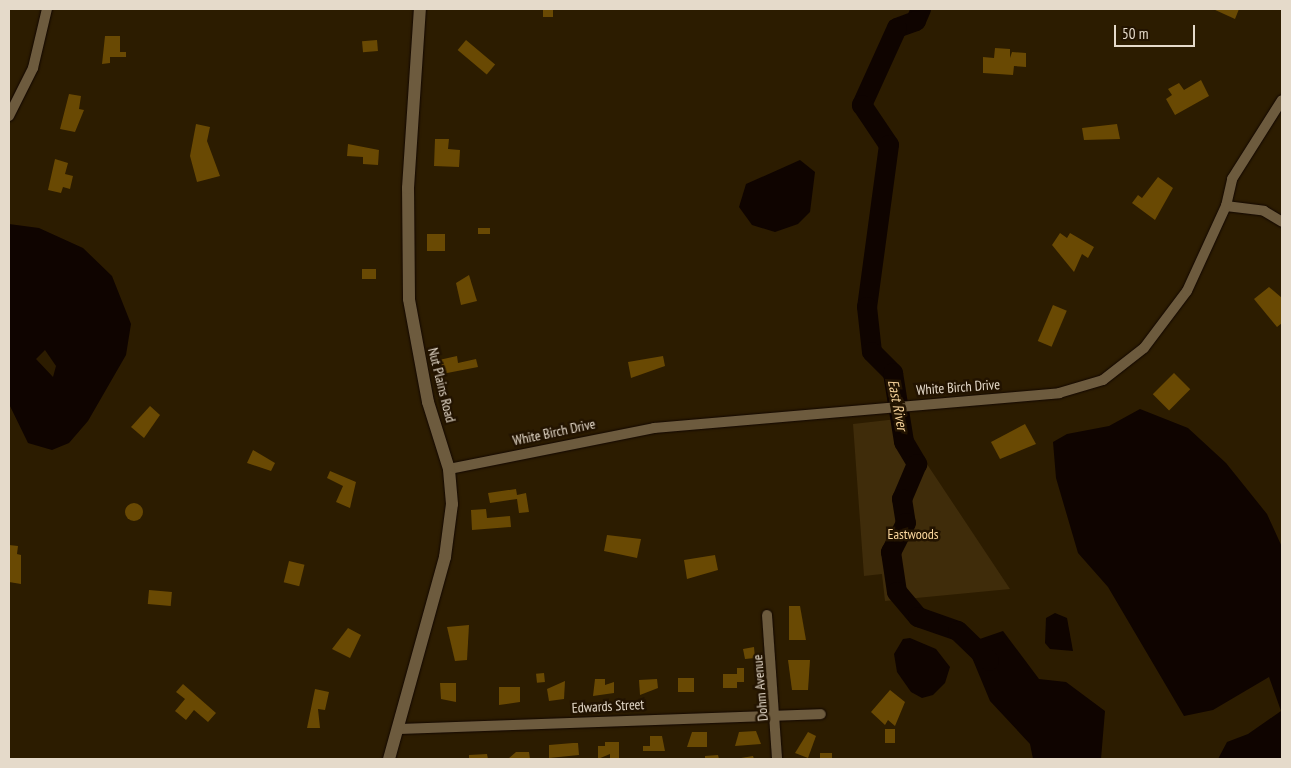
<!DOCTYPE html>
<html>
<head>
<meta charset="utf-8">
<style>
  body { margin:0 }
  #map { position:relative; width:1291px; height:768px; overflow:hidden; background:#2c1c00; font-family:"PT Sans Narrow",sans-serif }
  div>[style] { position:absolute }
  .green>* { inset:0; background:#3f2c0a }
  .water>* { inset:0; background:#0f0400 }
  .river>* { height:20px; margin:-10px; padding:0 10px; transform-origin:10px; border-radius:10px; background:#0f0400 }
  .building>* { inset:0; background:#694903; transform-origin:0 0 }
  .round { border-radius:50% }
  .roads { filter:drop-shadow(0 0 1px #120700) drop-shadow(0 0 1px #120700) }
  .minor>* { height:10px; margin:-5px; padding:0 5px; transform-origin:5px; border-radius:5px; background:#6d5b3e }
  .tertiary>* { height:12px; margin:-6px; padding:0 6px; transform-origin:6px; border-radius:6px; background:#6d5b3e }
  span { translate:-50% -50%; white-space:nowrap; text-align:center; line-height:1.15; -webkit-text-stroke:5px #221300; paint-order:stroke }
  .street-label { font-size:14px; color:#e5daca }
  .park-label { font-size:14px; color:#fbd79d }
  .water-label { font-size:15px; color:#f6d299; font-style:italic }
  .frame { position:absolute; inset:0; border:10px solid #e5daca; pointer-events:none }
  .scale { position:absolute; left:1114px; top:25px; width:81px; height:22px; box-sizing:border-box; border:2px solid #e5daca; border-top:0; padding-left:6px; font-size:15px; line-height:18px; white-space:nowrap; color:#e5daca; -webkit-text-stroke:4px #221300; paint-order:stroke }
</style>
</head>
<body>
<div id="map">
  <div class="green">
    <div style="clip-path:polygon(897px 419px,1010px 589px,885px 601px,882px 574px,864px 576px,853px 424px)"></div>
  </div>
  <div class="water">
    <div style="clip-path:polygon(800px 160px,815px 172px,810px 212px,798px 224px,775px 232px,752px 225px,739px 207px,746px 184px)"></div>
    <div style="clip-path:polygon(evenodd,9px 224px,39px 228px,83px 248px,112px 276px,131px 324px,126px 355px,88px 421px,69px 443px,52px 450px,28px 443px,9px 404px,9px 224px,45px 350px,56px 366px,53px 377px,36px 359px,45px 350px)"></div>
    <div style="clip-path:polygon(1140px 409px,1188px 428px,1226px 463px,1267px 514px,1282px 547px,1282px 759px,1218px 759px,1227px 742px,1248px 734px,1281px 711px,1269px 677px,1213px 710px,1184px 716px,1108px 587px,1078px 553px,1056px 478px,1053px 442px,1067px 434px,1109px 426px)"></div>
    <div style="clip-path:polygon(1055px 613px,1067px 618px,1073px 651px,1050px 649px,1045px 643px,1046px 618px)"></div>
    <div style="clip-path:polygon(1003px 631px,1039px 679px,1066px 682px,1105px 711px,1101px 759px,1033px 759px,1030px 744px,990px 701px,968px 648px,971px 642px)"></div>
    <div style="clip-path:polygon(910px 638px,936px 649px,950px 667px,945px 683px,933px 695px,922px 698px,911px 692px,897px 672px,894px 654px,903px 639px)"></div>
  </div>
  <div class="river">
    <div style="left:921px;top:9px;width:13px;rotate:113deg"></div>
    <div style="left:916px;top:21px;width:20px;rotate:160deg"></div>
    <div style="left:897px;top:28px;width:85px;rotate:114.4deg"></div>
    <div style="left:862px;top:105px;width:48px;rotate:56deg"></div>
    <div style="left:889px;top:145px;width:163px;rotate:97.7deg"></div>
    <div style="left:867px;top:307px;width:45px;rotate:83.7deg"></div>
    <div style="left:872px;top:352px;width:30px;rotate:45deg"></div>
    <div style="left:893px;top:373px;width:70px;rotate:80.9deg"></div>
    <div style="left:904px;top:442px;width:26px;rotate:59deg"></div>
    <div style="left:917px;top:464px;width:38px;rotate:113deg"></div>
    <div style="left:902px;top:499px;width:24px;rotate:81deg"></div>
    <div style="left:906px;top:523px;width:33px;rotate:117deg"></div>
    <div style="left:891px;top:552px;width:40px;rotate:81.5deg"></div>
    <div style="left:897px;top:592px;width:33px;rotate:50deg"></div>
    <div style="left:918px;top:617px;width:42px;rotate:19.3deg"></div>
    <div style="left:958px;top:631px;width:43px;rotate:44.1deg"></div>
  </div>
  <div class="building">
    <div style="left:543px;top:9px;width:10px;height:8px"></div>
    <div style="clip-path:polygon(1213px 9px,1239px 9px,1235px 19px)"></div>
    <div style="clip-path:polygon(105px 36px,120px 36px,120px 52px,126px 52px,126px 57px,110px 57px,110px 63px,102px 64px)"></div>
    <div style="left:377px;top:40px;width:11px;height:15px;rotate:85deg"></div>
    <div style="left:466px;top:40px;width:38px;height:13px;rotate:40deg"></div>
    <div style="clip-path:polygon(995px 48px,1010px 49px,1010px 58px,1012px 52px,1026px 53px,1026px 67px,1014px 66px,1013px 75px,983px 73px,983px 57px,994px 58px)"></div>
    <div style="clip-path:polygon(1201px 80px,1209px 96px,1175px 115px,1166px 99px,1172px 95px,1168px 89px,1179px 83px,1184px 90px)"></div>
    <div style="clip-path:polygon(69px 94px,81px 96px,79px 109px,84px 110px,75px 132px,60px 129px)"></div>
    <div style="clip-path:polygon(196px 124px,210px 127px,207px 141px,220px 176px,197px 182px,190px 156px)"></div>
    <div style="clip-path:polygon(1117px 124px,1120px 139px,1084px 140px,1082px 128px)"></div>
    <div style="clip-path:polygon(435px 139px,449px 139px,448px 149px,460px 150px,459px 167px,434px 166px)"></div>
    <div style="clip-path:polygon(348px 144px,379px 150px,378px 165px,363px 164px,363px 157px,347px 156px)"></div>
    <div style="clip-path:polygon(55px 159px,68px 163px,65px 174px,73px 176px,70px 189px,63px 187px,61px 193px,48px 190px)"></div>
    <div style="clip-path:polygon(1158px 177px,1173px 188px,1155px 220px,1132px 203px,1138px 195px,1142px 198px)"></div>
    <div style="left:478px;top:228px;width:12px;height:6px"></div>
    <div style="clip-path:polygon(1060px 233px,1067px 238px,1070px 233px,1094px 247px,1088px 258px,1082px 254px,1074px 272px,1052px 245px)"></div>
    <div style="left:427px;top:234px;width:18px;height:17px"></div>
    <div style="left:362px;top:269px;width:14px;height:10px"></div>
    <div style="clip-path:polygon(469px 275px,477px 301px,461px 305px,456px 283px)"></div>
    <div style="clip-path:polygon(1269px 287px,1282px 298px,1282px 323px,1277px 327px,1254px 299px)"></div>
    <div style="left:1053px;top:305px;width:15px;height:39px;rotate:23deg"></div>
    <div style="clip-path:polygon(457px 356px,458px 363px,476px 359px,478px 367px,442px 374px,439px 360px)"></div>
    <div style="clip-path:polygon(663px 356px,665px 366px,631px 378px,628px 362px)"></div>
    <div style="left:1174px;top:373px;width:23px;height:30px;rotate:45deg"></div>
    <div style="clip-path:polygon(150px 406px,160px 415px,144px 438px,131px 427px)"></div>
    <div style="clip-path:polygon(1025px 424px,1036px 444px,1000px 459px,991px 442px)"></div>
    <div style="clip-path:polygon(253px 450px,275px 463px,271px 471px,247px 463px)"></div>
    <div style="clip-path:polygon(330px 471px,356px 482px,350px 508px,336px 502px,343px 486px,327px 478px)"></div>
    <div style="clip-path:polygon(516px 489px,517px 495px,526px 493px,529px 512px,519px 513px,517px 499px,490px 503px,488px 493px)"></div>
    <div class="round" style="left:125px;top:503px;width:18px;height:18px"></div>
    <div style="clip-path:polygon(486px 509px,487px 518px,510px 516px,511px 527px,472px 530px,471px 510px)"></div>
    <div style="clip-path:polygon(607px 535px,641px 539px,637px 558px,604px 551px)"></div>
    <div style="clip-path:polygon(9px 545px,18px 546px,17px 554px,21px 555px,21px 584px,9px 582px)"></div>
    <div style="clip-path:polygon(715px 555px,718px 570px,687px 579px,684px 560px)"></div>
    <div style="left:289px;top:561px;width:16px;height:22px;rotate:14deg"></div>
    <div style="left:149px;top:590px;width:23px;height:14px;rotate:5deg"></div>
    <div style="clip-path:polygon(789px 606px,800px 606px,806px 640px,789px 640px)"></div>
    <div style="clip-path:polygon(469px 625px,467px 660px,455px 661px,447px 627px)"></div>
    <div style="clip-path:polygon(348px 628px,361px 635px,350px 658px,332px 649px)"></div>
    <div style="clip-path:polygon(754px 647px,755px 658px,745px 659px,743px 649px)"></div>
    <div style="clip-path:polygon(788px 660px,810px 660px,808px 690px,792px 690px)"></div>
    <div style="clip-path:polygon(737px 668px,744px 668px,744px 682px,737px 682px,737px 688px,723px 688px,723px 674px,737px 674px)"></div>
    <div style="left:544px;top:673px;width:9px;height:8px;rotate:84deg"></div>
    <div style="left:678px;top:678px;width:16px;height:14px"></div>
    <div style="clip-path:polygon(595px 679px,605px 679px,605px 685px,614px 682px,614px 693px,593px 696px)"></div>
    <div style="clip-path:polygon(657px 679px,658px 688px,640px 695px,639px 680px)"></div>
    <div style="clip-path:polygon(565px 681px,564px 699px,549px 701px,547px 689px)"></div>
    <div style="clip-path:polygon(440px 683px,456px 683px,456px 702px,441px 699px)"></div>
    <div style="clip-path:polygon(183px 684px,216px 713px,208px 722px,194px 710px,186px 720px,175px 711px,185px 699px,176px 692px)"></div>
    <div style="clip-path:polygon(499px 687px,520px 687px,520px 702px,499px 705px)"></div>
    <div style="clip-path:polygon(315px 689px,329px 692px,325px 710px,318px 709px,320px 728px,307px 728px)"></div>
    <div style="clip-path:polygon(890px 690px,905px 702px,895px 726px,888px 720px,885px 725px,871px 712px)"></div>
    <div style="left:895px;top:729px;width:14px;height:10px;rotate:90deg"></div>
    <div style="clip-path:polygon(756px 731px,761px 744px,735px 746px,739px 732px)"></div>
    <div style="clip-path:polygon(692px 732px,707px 732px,707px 747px,687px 747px)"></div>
    <div style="clip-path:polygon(808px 732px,816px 736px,808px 758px,795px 753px)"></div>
    <div style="clip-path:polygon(650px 736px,662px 736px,665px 751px,643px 751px,643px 746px,650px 746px)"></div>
    <div style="clip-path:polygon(605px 742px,619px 742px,619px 759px,610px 759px,610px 754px,598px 759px,598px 746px,605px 746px)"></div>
    <div style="clip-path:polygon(573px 743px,578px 743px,579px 755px,549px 758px,549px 745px)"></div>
    <div style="clip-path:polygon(516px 752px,529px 752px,530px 759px,508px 759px)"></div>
    <div style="left:820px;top:753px;width:12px;height:6px"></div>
    <div style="clip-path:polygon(487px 754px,488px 759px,469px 759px,469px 755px)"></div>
    <div style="clip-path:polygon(718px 755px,719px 759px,705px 759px,705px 756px)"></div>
    <div style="clip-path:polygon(753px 756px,754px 759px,741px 759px,741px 758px)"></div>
  </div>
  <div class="roads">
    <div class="minor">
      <div style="left:9px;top:116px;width:54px;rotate:-63.4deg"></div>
      <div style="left:33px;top:68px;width:61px;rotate:-76.7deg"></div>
      <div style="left:1226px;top:206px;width:38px;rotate:7deg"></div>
      <div style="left:1264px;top:211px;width:21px;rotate:31deg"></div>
      <div style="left:449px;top:469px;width:209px;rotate:-11.3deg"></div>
      <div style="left:654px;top:428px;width:407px;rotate:-4.9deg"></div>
      <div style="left:1059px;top:393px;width:46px;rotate:-16.5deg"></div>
      <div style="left:1103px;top:380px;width:52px;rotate:-38deg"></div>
      <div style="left:1144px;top:348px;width:71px;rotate:-53deg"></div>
      <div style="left:1187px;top:291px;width:94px;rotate:-65.4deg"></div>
      <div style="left:1226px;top:206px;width:28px;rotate:-77deg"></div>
      <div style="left:1232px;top:179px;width:93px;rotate:-57.7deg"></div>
      <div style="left:767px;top:615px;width:144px;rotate:86deg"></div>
      <div style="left:397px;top:729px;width:424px;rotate:-2deg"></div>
    </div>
    <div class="tertiary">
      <div style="left:389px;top:759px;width:210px;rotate:-74.5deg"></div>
      <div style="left:445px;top:557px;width:53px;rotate:-82.5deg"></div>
      <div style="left:452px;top:504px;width:35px;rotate:-95deg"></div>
      <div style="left:449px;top:469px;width:70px;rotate:-107.4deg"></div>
      <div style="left:428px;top:402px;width:105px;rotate:-100.5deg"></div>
      <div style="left:409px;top:299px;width:111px;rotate:-90.5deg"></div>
      <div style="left:408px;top:188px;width:179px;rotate:-86.2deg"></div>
    </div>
  </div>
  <div class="street-label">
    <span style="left:442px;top:385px;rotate:76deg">Nut Plains Road</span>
    <span style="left:958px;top:387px;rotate:-4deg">White Birch Drive</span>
    <span style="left:554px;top:432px;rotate:-12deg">White Birch Drive</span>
    <span style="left:760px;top:688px;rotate:-95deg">Dohm Avenue</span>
    <span style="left:608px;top:706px;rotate:-3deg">Edwards Street</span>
  </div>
  <div class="park-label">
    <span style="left:913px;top:534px">Eastwoods</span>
  </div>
  <div class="water-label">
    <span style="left:898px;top:405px;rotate:79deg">East River</span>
  </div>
  <div class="frame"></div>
  <div class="scale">50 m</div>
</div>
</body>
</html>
